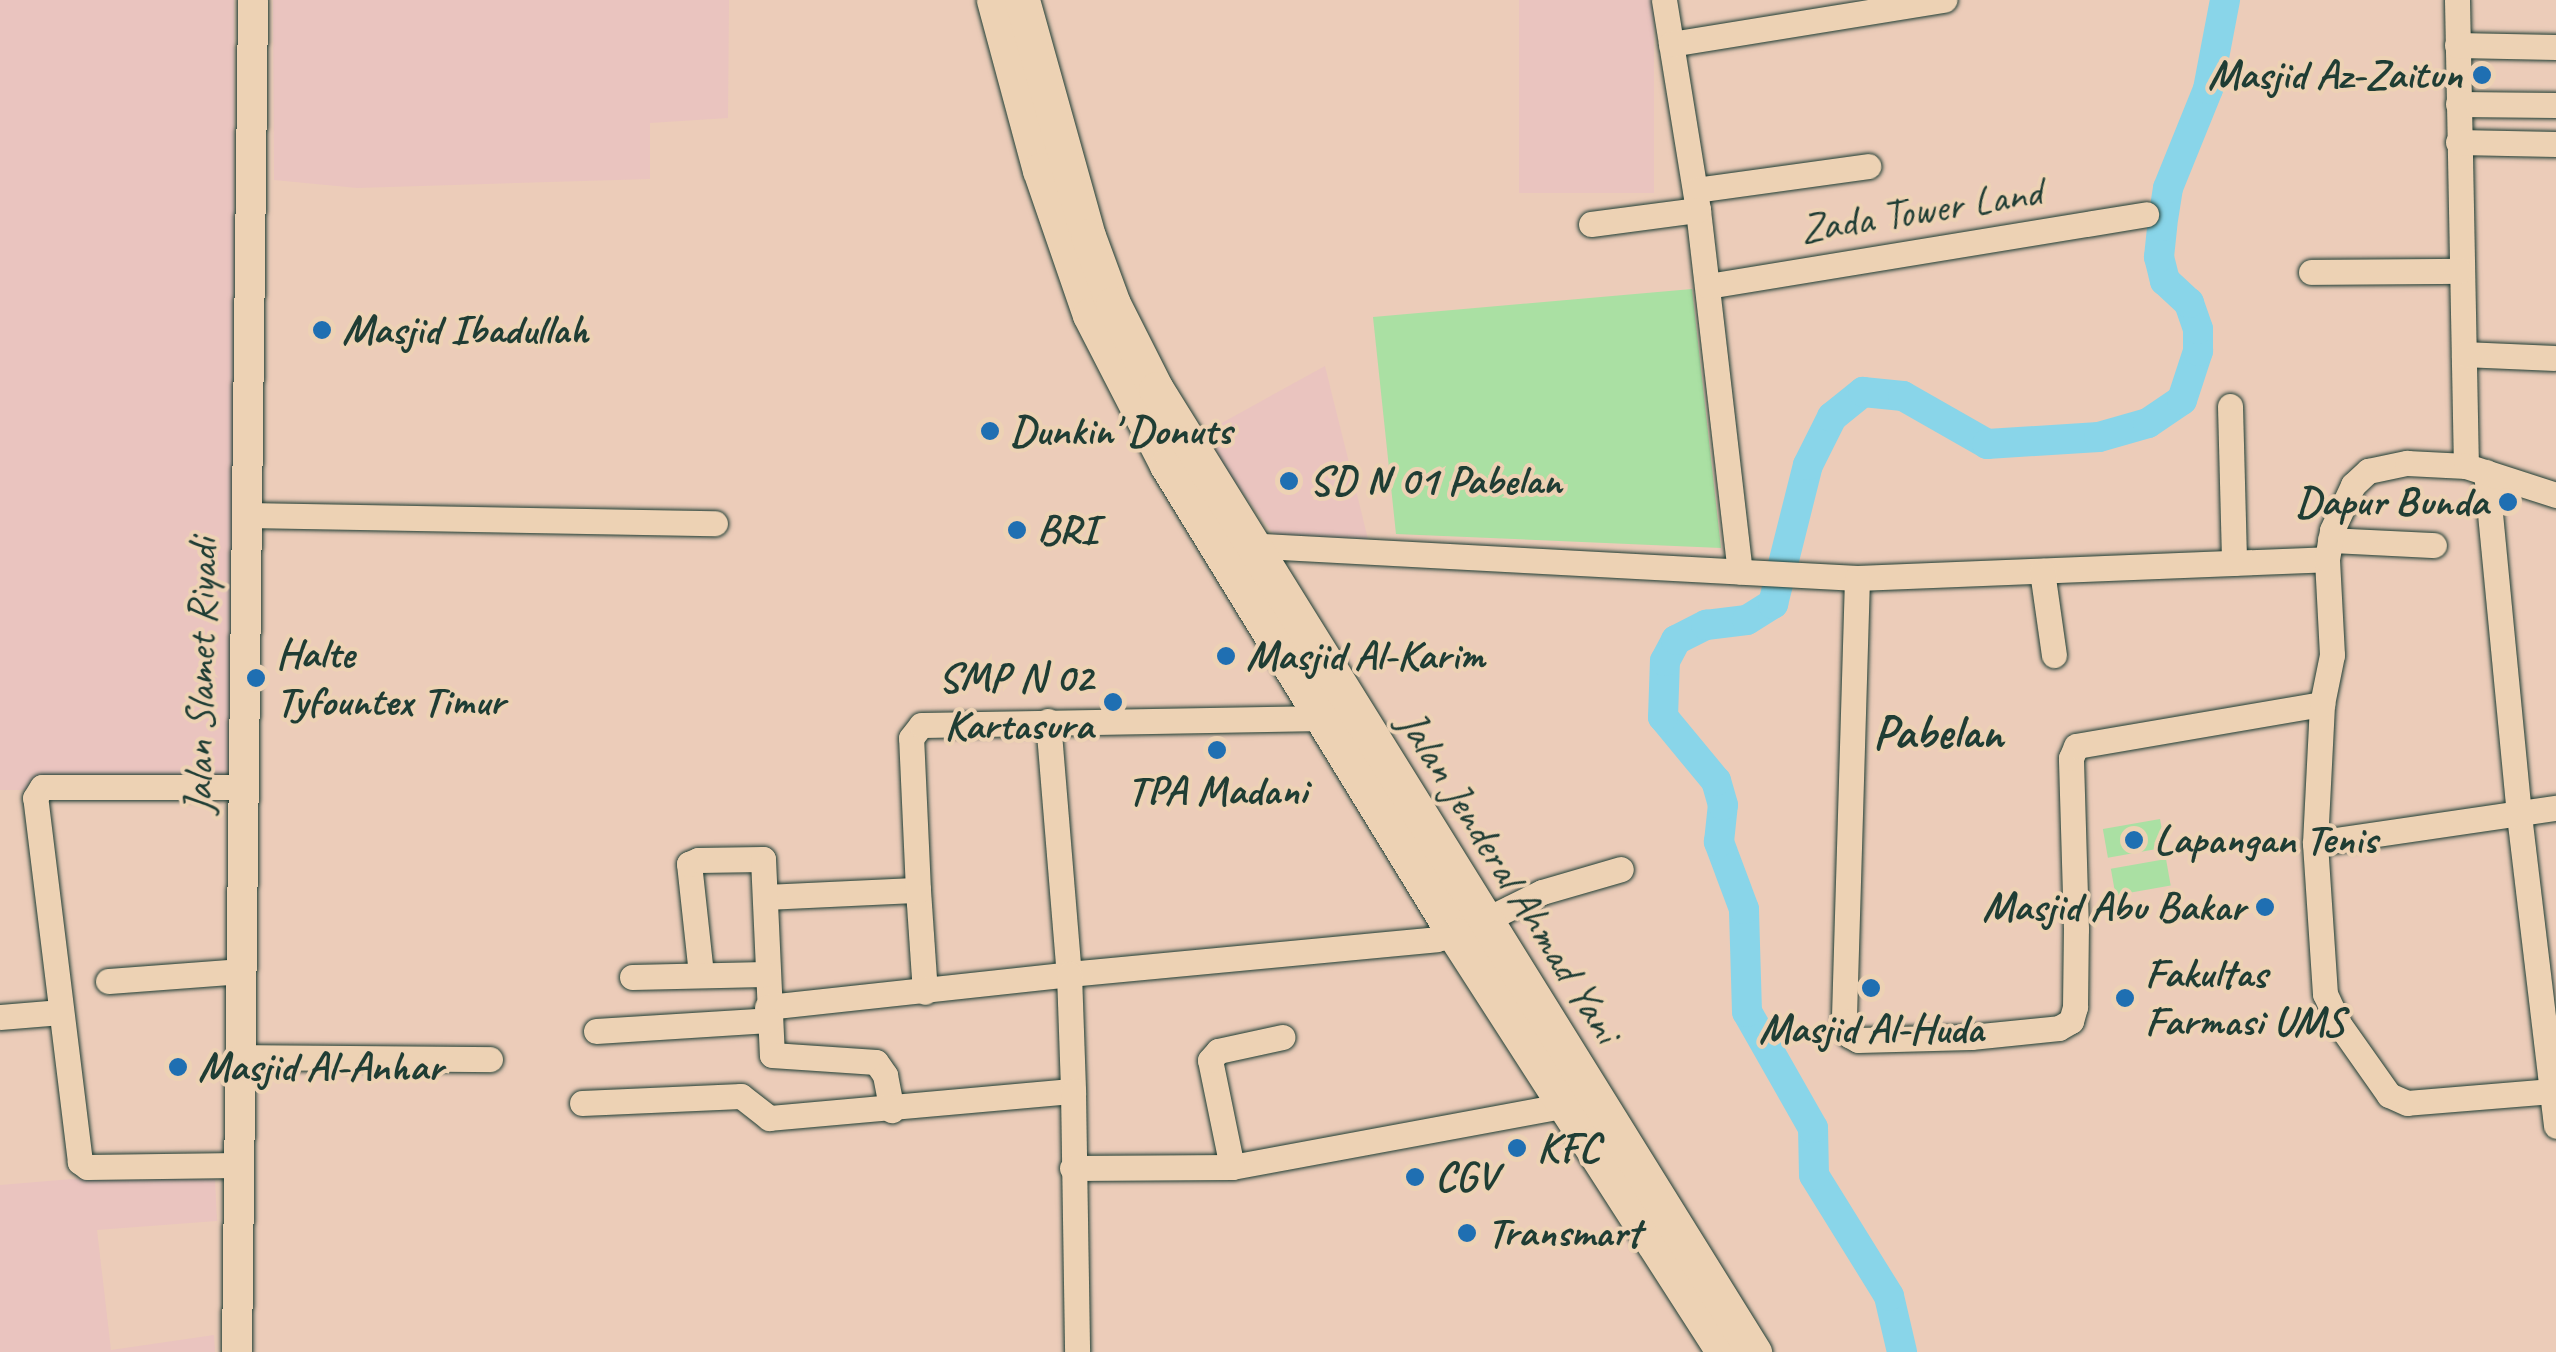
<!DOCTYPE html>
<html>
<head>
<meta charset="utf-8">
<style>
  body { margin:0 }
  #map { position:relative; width:2556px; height:1352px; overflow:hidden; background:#ecccb9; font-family:Caveat,sans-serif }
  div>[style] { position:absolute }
  .built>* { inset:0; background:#eac4bf; transform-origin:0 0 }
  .green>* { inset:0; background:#aae0a3; transform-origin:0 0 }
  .river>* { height:30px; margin:-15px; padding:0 15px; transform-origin:15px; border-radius:15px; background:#89d5e9 }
  .roads { filter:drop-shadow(0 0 2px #1f3d34) drop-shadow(0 0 2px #1f3d34) }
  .minor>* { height:25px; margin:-12.5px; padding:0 12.5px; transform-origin:12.5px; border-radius:12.5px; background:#edd2b4 }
  .major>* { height:30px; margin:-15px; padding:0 15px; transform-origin:15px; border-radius:15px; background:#edd2b4 }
  .highway>* { height:35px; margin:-17.5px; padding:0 17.5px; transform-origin:17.5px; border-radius:17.5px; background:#edd2b4 }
  .dots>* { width:28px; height:28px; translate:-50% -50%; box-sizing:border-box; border:5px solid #edd2b4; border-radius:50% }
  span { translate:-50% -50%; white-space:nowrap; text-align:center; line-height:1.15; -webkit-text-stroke:8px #edd2b4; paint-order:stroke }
  .poi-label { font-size:42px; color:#1f3d34; font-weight:700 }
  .right { translate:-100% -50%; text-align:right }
  .left { translate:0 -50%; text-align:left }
  .street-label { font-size:42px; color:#1f3d34 }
  .quarter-label { font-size:48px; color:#1f3d34; font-weight:700 }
</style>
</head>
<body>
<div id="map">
  <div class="built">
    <div style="left:0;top:0;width:234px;height:790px"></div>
    <div style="clip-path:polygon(273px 0,729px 0,728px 118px,650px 123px,650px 179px,357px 188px,274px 180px)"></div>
    <div style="left:1519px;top:0;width:135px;height:193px"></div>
    <div style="clip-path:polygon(1325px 366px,1369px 543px,1281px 544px,1200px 435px)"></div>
    <div style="clip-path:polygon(84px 1178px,215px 1179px,217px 1221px,97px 1230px,111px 1350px,214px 1335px,215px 1352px,0 1352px,0 1185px)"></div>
  </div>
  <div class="green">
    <div style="clip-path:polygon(1692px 289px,1721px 548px,1396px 534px,1373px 317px)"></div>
    <div style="left:2160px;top:819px;width:29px;height:58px;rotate:80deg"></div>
    <div style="left:2166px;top:859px;width:27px;height:56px;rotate:80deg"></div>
  </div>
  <div class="river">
    <div style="left:1902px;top:1352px;width:57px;rotate:-103.1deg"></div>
    <div style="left:1889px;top:1296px;width:142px;rotate:-121.8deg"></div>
    <div style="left:1814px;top:1175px;width:47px;rotate:-91.2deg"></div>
    <div style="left:1813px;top:1128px;width:133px;rotate:-119.6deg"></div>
    <div style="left:1747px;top:1012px;width:103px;rotate:-91.7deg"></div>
    <div style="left:1744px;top:909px;width:72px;rotate:-110.5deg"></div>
    <div style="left:1719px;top:842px;width:37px;rotate:-84deg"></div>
    <div style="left:1723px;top:805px;width:25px;rotate:-106deg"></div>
    <div style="left:1716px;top:781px;width:83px;rotate:-129.6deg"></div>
    <div style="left:1663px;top:717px;width:56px;rotate:-88deg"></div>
    <div style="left:1665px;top:661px;width:24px;rotate:-62deg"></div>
    <div style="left:1676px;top:640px;width:34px;rotate:-27deg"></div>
    <div style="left:1706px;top:625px;width:41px;rotate:-7deg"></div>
    <div style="left:1747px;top:620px;width:31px;rotate:-32deg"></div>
    <div style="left:1773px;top:604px;width:143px;rotate:-75.9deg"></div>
    <div style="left:1808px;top:465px;width:54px;rotate:-63.4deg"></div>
    <div style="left:1832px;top:417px;width:40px;rotate:-39deg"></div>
    <div style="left:1863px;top:392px;width:40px;rotate:5.7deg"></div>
    <div style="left:1903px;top:396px;width:97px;rotate:29.7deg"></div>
    <div style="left:1987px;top:444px;width:112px;rotate:-3.6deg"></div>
    <div style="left:2099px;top:437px;width:51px;rotate:-15.9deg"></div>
    <div style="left:2148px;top:423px;width:41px;rotate:-34.1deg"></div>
    <div style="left:2182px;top:400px;width:52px;rotate:-71.9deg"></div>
    <div style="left:2198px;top:351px;width:22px;rotate:-90deg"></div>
    <div style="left:2198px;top:329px;width:28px;rotate:-109deg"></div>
    <div style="left:2189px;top:303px;width:33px;rotate:-137deg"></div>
    <div style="left:2165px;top:281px;width:25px;rotate:-104deg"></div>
    <div style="left:2159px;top:257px;width:31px;rotate:-84deg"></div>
    <div style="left:2162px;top:226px;width:38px;rotate:-81deg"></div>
    <div style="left:2168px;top:188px;width:107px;rotate:-68deg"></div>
    <div style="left:2208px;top:89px;width:91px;rotate:-79.2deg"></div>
  </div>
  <div class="roads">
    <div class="minor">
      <div style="left:1664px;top:0;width:213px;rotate:80.8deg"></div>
      <div style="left:1698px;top:210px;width:364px;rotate:83.4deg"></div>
      <div style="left:2457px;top:0;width:466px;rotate:88.9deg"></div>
      <div style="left:1671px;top:44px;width:277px;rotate:-9.2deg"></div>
      <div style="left:2457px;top:45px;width:99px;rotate:1.2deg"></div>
      <div style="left:2458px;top:104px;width:98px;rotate:0.6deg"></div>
      <div style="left:2458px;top:142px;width:98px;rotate:1.2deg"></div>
      <div style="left:1696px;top:190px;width:174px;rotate:-7.9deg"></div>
      <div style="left:1591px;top:224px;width:108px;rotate:-7.5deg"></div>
      <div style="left:2311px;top:272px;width:149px;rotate:-0.4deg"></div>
      <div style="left:1708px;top:286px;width:444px;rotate:-9.3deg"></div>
      <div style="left:2464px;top:354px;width:90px;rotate:2.5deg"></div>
      <div style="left:2230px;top:406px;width:157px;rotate:88.5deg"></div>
      <div style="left:2486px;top:472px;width:345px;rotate:84.5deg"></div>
      <div style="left:2519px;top:815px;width:313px;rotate:83.2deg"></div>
      <div style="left:245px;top:515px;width:470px;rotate:1deg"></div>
      <div style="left:2330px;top:540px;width:104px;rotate:2.8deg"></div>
      <div style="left:1244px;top:545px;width:614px;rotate:3.08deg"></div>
      <div style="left:1857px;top:578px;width:470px;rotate:-2.3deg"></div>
      <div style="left:2042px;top:571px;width:85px;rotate:81.9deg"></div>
      <div style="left:1857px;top:578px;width:443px;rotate:91.7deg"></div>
      <div style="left:1844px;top:1021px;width:15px;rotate:70deg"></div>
      <div style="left:1849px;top:1035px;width:10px;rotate:29deg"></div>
      <div style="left:1858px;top:1040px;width:113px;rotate:-1.5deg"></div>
      <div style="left:1971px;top:1037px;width:88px;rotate:-5.8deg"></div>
      <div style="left:2059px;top:1028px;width:14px;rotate:-30deg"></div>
      <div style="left:2071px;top:1021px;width:15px;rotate:-74deg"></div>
      <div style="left:2075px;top:1007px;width:78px;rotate:-89.3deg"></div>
      <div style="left:2076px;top:929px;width:171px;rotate:-91.7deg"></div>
      <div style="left:2071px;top:758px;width:13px;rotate:-67deg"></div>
      <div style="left:2076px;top:746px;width:250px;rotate:-9.7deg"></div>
      <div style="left:1048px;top:721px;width:254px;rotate:85.3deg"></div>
      <div style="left:1069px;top:974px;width:369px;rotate:-5.4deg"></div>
      <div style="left:1436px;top:939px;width:19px;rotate:-12deg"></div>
      <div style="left:1455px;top:935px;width:97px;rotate:-26.3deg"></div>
      <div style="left:1542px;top:892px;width:82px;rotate:-16.2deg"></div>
      <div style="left:2315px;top:843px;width:244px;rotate:-8.3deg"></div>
      <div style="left:918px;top:890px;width:102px;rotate:86.1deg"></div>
      <div style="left:767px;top:897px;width:151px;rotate:-2.7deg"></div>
      <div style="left:918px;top:890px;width:152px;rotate:-92.6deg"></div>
      <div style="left:911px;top:738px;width:16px;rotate:-52deg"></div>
      <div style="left:921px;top:725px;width:405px;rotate:-1deg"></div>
      <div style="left:701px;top:974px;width:111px;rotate:-96.2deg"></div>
      <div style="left:689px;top:864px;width:10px;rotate:-24deg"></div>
      <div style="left:698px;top:860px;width:65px;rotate:-0.9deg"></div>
      <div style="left:763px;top:859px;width:196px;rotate:87.4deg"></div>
      <div style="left:772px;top:1055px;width:104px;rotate:3.9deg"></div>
      <div style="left:876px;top:1062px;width:16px;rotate:55deg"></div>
      <div style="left:885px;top:1075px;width:36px;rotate:79deg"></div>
      <div style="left:632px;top:977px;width:133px;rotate:-1.3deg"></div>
      <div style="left:108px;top:981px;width:132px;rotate:-4.3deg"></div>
      <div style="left:767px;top:1007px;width:304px;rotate:-6.2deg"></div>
      <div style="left:1069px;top:974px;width:117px;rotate:88deg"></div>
      <div style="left:0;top:1017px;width:61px;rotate:-4.7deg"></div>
      <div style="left:596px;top:1031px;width:173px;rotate:-3.6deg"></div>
      <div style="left:239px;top:1057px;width:251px;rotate:0.5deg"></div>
      <div style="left:2552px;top:1091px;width:145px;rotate:175.3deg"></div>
      <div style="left:2407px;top:1103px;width:20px;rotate:-156deg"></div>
      <div style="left:2389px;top:1095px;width:87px;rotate:-125.2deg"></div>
      <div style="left:2339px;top:1024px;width:33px;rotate:-115deg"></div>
      <div style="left:2325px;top:994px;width:151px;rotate:-93.8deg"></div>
      <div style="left:2315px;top:843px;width:139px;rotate:-87.1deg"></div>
      <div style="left:2322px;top:704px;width:50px;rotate:-78.5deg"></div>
      <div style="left:2332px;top:655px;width:96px;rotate:-93deg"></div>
      <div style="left:2327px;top:559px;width:29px;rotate:-80deg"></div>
      <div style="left:2332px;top:530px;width:50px;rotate:-65deg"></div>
      <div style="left:2353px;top:485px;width:21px;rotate:-43deg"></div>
      <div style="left:2368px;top:471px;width:40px;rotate:-12deg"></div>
      <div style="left:2407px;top:463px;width:59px;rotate:2.9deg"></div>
      <div style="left:2466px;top:466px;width:95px;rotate:17.9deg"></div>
      <div style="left:582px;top:1103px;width:159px;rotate:-2.5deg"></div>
      <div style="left:741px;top:1096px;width:36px;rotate:38deg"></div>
      <div style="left:769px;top:1118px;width:305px;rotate:-5.1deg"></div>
      <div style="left:1073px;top:1091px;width:261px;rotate:89.1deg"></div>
      <div style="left:238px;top:1165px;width:151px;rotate:179.2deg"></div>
      <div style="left:87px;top:1167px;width:9px;rotate:-144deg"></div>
      <div style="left:80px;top:1162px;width:367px;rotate:-97deg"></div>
      <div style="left:35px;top:798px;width:13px;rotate:-58deg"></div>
      <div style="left:42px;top:787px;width:200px"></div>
      <div style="left:1232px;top:1167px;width:341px;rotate:-10.5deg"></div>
      <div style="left:1072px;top:1168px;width:160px;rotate:-0.4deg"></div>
      <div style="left:1232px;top:1167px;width:109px;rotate:-101.6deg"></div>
      <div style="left:1210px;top:1060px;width:12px;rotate:-48deg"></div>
      <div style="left:1218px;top:1051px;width:66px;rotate:-12.3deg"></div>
    </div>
    <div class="major">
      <div style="left:237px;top:1352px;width:1352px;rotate:-89.32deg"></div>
    </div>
    <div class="highway">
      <div style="left:994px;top:0;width:176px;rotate:74.9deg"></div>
      <div style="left:1040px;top:170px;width:153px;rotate:71deg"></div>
      <div style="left:1090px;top:315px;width:169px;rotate:62.8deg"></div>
      <div style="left:1167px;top:465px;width:551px;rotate:58.5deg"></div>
      <div style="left:1455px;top:935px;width:496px;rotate:57.2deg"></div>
      <div style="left:1022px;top:0;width:245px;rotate:74.4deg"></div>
      <div style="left:1088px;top:236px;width:72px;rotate:69.8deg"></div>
      <div style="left:1113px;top:304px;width:95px;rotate:63.2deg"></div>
      <div style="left:1156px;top:389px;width:1134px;rotate:58.16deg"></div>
    </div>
  </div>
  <div class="dots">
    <div style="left:2482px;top:75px;background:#1f6fb2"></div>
    <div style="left:322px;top:330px;background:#1f6fb2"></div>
    <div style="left:990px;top:431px;background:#1f6fb2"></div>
    <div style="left:1289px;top:481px;background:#1f6fb2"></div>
    <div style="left:2508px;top:502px;background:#1f6fb2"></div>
    <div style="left:1017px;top:530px;background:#1f6fb2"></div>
    <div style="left:1226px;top:656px;background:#1f6fb2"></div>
    <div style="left:256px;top:678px;background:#1f6fb2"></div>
    <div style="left:1113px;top:702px;background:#1f6fb2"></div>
    <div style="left:1217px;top:750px;background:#1f6fb2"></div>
    <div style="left:2134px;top:840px;background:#1f6fb2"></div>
    <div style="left:2265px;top:907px;background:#1f6fb2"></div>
    <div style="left:1871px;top:988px;background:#1f6fb2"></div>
    <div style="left:2125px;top:998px;background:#1f6fb2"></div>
    <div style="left:178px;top:1067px;background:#1f6fb2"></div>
    <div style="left:1517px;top:1148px;background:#1f6fb2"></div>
    <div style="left:1415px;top:1177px;background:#1f6fb2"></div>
    <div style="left:1467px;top:1233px;background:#1f6fb2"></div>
  </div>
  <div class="poi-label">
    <span class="right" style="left:2462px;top:75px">Masjid Az-Zaitun</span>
    <span class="left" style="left:342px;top:330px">Masjid Ibadullah</span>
    <span class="left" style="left:1010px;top:431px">Dunkin' Donuts</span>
    <span class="left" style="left:1309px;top:481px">SD N 01 Pabelan</span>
    <span class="right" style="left:2488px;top:502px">Dapur Bunda</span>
    <span class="left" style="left:1037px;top:530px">BRI</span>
    <span class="left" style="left:276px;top:678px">Halte<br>Tyfountex Timur</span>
    <span class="left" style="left:1246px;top:656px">Masjid Al-Karim</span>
    <span class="right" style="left:1093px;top:702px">SMP N 02<br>Kartasura</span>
    <span style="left:1217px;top:791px">TPA Madani</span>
    <span class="left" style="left:2154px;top:840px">Lapangan Tenis</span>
    <span class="right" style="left:2245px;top:907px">Masjid Abu Bakar</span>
    <span class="left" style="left:2145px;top:998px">Fakultas<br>Farmasi UMS</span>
    <span style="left:1871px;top:1029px">Masjid Al-Huda</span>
    <span class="left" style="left:198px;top:1067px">Masjid Al-Anhar</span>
    <span class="left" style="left:1537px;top:1148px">KFC</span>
    <span class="left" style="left:1435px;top:1177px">CGV</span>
    <span class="left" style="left:1487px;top:1233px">Transmart</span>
  </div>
  <div class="street-label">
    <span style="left:1921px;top:211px;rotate:-9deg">Zada Tower Land</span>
    <span style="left:201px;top:676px;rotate:-89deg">Jalan Slamet Riyadi</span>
    <span style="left:1509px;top:877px;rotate:58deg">Jalan Jenderal Ahmad Yani</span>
  </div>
  <div class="quarter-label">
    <span style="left:1938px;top:733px">Pabelan</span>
  </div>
</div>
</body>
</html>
